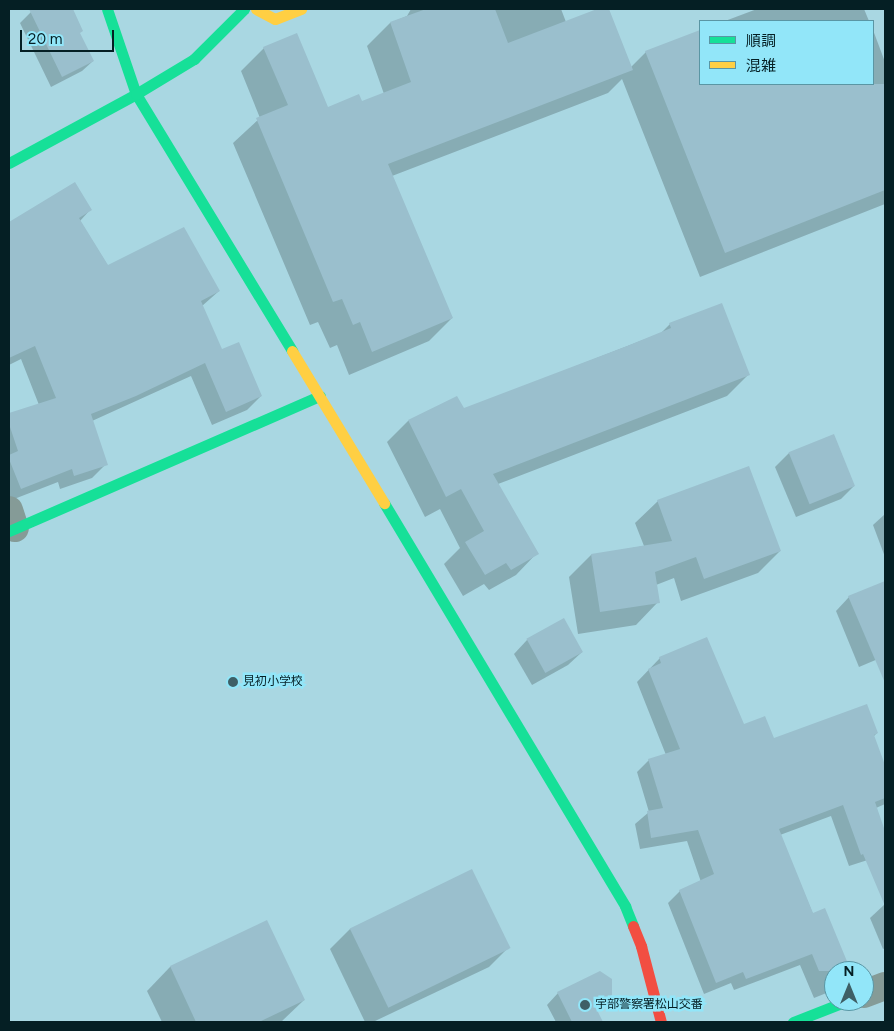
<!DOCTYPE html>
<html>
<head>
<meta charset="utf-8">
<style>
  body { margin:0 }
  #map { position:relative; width:894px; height:1031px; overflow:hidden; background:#a9d7e2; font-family:Figtree,"Noto Sans JP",sans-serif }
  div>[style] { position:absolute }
  .shadow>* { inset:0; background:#0003 }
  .building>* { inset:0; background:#9abfcd; transform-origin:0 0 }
  .street>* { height:28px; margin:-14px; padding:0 14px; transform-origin:14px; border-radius:14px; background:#859b97 }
  .fast>* { height:11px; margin:-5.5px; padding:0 5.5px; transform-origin:5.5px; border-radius:5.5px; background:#16e098 }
  .slow>* { height:11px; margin:-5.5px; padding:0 5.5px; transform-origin:5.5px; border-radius:5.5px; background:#ffcf43 }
  .jam>* { height:11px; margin:-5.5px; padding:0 5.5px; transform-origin:5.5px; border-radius:5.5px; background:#f24e42 }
  .dots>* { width:14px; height:14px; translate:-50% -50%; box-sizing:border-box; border:2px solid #92e6f9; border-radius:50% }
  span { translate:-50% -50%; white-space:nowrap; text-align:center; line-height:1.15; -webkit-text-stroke:5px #92e6f9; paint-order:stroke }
  .poi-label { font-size:12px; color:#051f24 }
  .left { translate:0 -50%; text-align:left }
  .frame { position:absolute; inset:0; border:10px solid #051f24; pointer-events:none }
  .legend { position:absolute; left:699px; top:20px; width:175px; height:65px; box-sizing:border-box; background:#92e6f9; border:1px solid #5a96a4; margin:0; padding:6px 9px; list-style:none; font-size:15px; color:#051f24 }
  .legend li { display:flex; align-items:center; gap:10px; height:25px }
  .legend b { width:25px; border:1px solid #5a96a4 }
  .north { position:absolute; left:824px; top:961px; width:50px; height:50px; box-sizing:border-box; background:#92e6f9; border:1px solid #5a96a4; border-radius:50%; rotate:0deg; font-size:14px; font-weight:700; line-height:20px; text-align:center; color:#051f24 }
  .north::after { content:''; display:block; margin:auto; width:18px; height:22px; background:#3e5f66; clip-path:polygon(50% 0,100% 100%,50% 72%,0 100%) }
  .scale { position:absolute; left:20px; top:30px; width:94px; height:22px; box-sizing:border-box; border:2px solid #051f24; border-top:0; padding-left:6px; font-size:15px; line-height:18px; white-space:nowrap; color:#051f24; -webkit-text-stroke:4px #92e6f9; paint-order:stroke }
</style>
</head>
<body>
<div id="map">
  <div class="shadow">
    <div style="clip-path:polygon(38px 9px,72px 9px,81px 31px,79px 33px,93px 61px,82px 71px,51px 87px,20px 23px,31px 12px)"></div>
    <div style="clip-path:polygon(411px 9px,561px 9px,566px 22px,601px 9px,608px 9px,631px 67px,646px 52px,700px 31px,700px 84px,873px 84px,873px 30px,885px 62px,885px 204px,700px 277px,622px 79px,608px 93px,392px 176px,452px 318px,429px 341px,349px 375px,337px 345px,330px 348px,318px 322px,310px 325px,233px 143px,260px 118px,241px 71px,264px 48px,327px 108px,361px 102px,384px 94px,367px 46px,390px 23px,407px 16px)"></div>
    <div style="clip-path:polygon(757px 9px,864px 9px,869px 21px,725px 21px)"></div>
    <div style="clip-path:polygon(74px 184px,90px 210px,80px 221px,108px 266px,219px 291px,202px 306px,221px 351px,261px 396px,247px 410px,212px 425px,191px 376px,92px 421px,106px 464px,92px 478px,60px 489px,58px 482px,9px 501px,9px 415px,39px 405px,21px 359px,9px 365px,9px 223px)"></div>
    <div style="clip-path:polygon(670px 324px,749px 374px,727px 396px,498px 484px,537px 553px,516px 575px,489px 590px,484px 584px,463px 596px,444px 564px,460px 548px,440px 509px,425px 517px,387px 442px,408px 421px,463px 410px,661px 333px)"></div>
    <div style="clip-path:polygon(834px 436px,854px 486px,841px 499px,796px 517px,775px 467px,789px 453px)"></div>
    <div style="clip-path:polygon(658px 501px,780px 551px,758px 573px,681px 601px,674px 578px,656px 585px,658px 602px,636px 625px,578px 634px,569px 577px,591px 555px,644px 546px,635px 523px)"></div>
    <div style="clip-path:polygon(885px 514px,885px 557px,873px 525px)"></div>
    <div style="clip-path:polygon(885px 582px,885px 656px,859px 667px,836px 611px,849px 597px)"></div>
    <div style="clip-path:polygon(564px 620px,582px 652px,568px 665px,532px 685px,514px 654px,527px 640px)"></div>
    <div style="clip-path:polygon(660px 658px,743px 725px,773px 739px,877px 733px,873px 737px,885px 768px,885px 804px,876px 808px,885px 834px,885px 848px,877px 857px,849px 866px,831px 816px,780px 835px,813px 914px,850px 971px,834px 971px,834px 990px,814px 998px,800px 965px,734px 990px,731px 983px,704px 994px,668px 903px,680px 891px,701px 882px,687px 841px,640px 849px,635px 824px,649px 812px,637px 772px,649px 760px,666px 755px,637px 682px)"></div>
    <div style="clip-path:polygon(885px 904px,885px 948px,883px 949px,870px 918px)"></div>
    <div style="clip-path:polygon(267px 922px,304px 1000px,281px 1022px,162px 1022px,147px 991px,170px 967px)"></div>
    <div style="clip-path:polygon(350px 929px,508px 948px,489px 967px,373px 1022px,365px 1022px,330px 949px)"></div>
    <div style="clip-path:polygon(558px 993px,610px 994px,595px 1008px,601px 1022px,556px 1022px,547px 1005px)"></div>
  </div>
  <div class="building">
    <div style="clip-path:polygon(29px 9px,73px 9px,83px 31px,80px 33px,94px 61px,62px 77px)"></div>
    <div style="clip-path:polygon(426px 9px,495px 9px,508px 43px,597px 9px,609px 9px,633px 70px,388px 164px,453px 318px,372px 352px,360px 322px,353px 325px,342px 299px,333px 302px,256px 118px,288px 105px,263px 47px,297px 33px,328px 107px,359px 94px,362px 101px,411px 82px,390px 22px)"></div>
    <div style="clip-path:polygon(700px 30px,700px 84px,885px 84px,885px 190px,725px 253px,645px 51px)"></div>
    <div style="clip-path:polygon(75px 182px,92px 210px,79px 218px,108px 265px,184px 227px,220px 291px,201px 301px,222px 349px,239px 342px,262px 396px,226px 412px,205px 363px,136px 396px,91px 414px,108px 465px,74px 476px,72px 469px,21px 489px,9px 459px,9px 455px,18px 451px,9px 424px,9px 413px,56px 398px,35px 346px,9px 358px,9px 222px)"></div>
    <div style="clip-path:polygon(722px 303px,750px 375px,493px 474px,539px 554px,511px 570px,506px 563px,485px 575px,465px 542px,484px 531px,461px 489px,446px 497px,408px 420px,457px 396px,464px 408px,627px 346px,671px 328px,669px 323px)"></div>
    <div style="left:834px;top:434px;width:56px;height:49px;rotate:68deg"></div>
    <div style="clip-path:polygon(749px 466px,781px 551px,704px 579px,696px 557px,655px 572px,660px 603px,600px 612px,591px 554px,672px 541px,657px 500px)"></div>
    <div style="clip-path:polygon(885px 581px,885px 683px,848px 596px)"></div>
    <div style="left:564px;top:618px;width:39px;height:43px;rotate:61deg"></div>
    <div style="clip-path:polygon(707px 637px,744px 724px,765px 716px,774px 738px,867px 704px,878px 733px,874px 735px,885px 765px,885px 798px,875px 802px,885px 831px,885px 906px,863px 854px,861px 855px,843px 805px,779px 829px,813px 913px,825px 908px,851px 971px,819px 971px,812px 954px,746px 979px,743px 972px,716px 983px,679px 890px,714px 874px,698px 830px,651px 838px,647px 811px,663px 808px,648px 759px,680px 749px,648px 669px,661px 663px,659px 657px)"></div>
    <div style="left:472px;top:869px;width:88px;height:136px;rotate:64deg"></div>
    <div style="clip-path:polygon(267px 920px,305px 1000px,259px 1022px,196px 1022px,170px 966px)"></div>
    <div style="clip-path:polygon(600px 971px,612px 979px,612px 995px,594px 1004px,603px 1022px,572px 1022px,557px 992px)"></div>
  </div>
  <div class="street">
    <div style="left:9px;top:510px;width:19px;rotate:72deg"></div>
    <div style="left:864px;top:994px;width:22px;rotate:-21deg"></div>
  </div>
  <div class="fast">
    <div style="left:107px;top:9px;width:90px;rotate:71.2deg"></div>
    <div style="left:136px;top:94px;width:301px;rotate:58.7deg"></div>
    <div style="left:9px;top:163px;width:145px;rotate:-28.5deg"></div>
    <div style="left:136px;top:94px;width:68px;rotate:-31.1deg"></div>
    <div style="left:194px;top:59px;width:71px;rotate:-45deg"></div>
    <div style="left:384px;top:503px;width:470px;rotate:59.1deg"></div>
    <div style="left:625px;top:906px;width:22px;rotate:68deg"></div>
    <div style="left:9px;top:531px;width:339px;rotate:-23.5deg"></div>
    <div style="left:793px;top:1022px;width:58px;rotate:-21.3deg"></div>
  </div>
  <div class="slow">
    <div style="left:256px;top:9px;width:21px;rotate:28deg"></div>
    <div style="left:275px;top:19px;width:28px;rotate:-21deg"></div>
    <div style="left:292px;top:351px;width:178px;rotate:58.8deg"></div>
  </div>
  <div class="jam">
    <div style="left:633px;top:926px;width:22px;rotate:68deg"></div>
    <div style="left:641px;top:946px;width:79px;rotate:75.3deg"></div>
  </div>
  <div class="dots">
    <div style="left:233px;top:682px;background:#3e5f66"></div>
    <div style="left:585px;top:1005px;background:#3e5f66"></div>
  </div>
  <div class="poi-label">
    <span class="left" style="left:243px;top:682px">見初小学校</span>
    <span class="left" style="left:595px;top:1005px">宇部警察署松山交番</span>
  </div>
  <div class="frame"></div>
  <ul class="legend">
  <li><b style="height:6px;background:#16e098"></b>順調</li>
  <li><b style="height:6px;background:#ffcf43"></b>混雑</li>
  </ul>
  <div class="north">N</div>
  <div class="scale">20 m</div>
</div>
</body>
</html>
